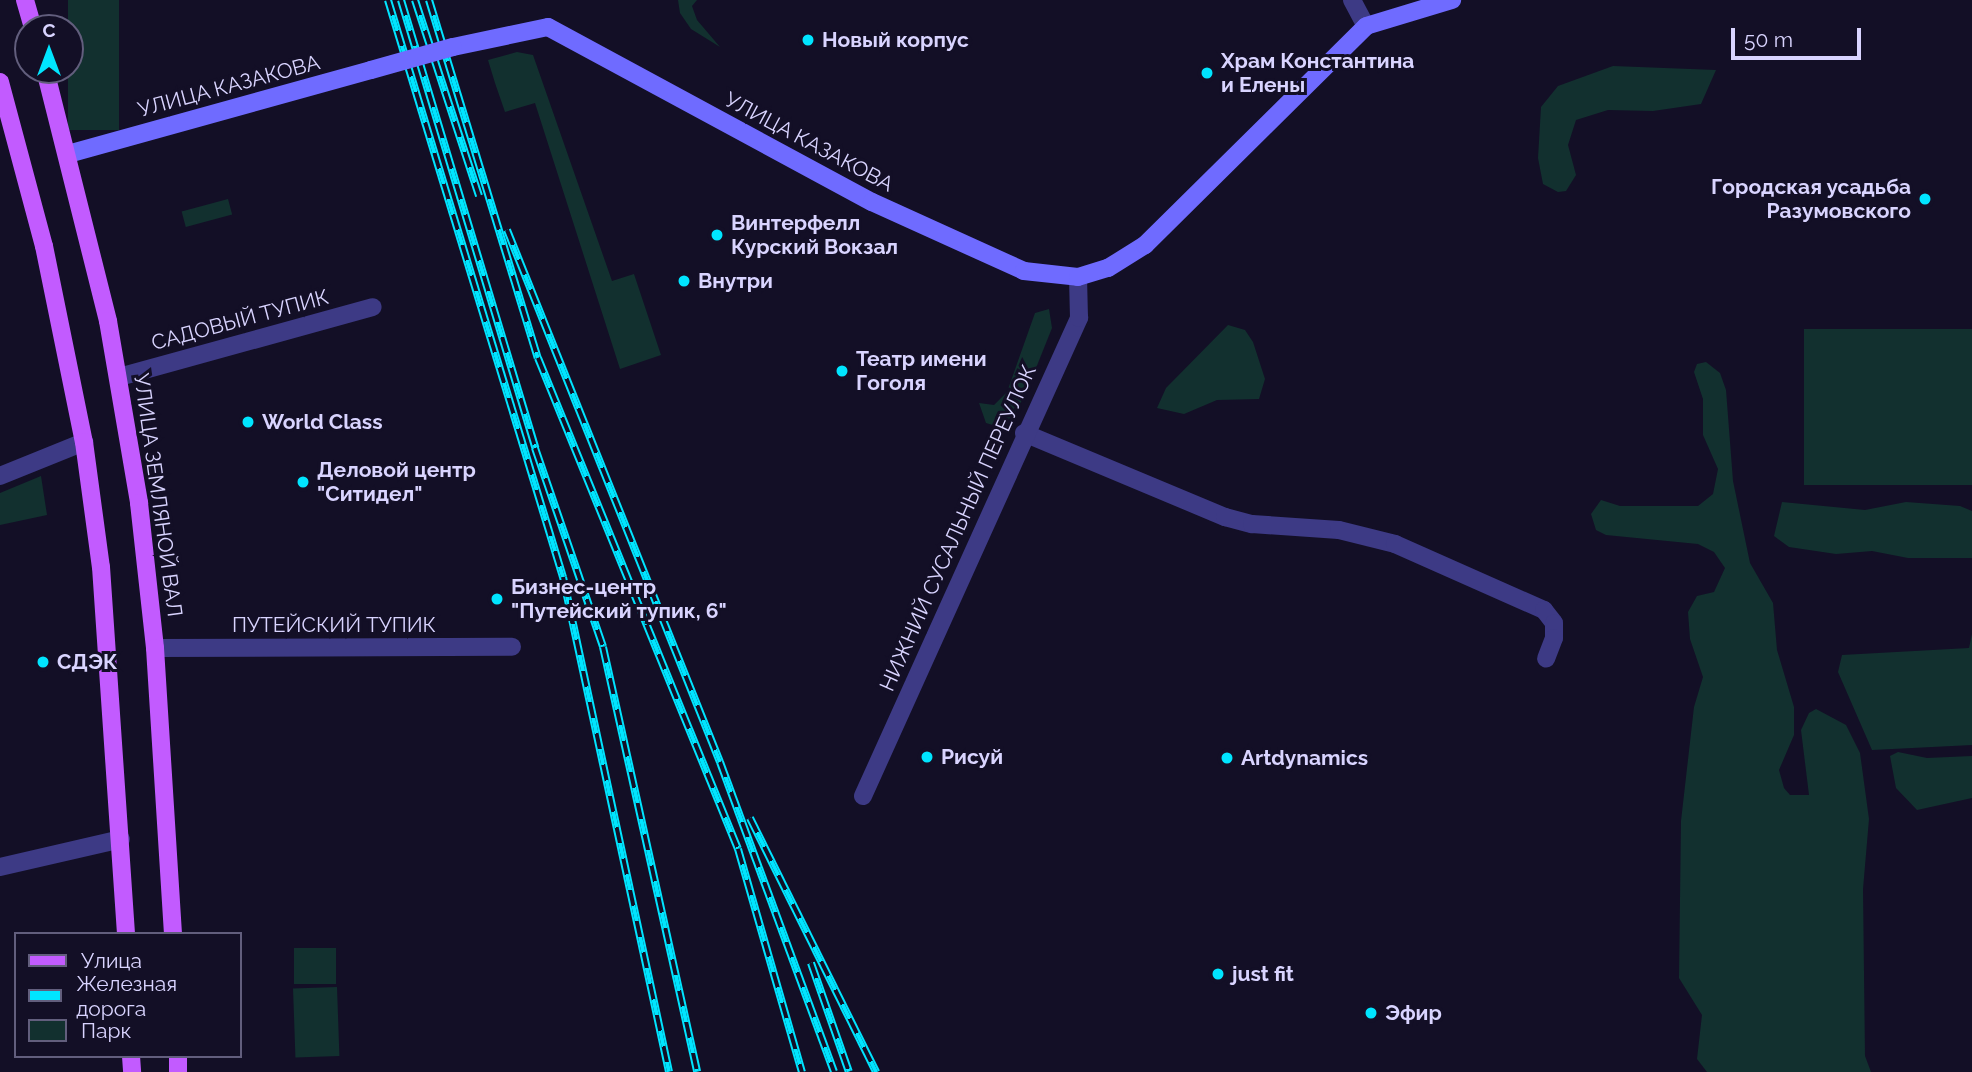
<!DOCTYPE html>
<html>
<head>
<meta charset="utf-8">
<style>
  body { margin:0 }
  #map { position:relative; width:1972px; height:1072px; overflow:hidden; background:#130f26; font-family:Raleway,sans-serif }
  div>[style] { position:absolute }
  .green>* { inset:0; background:#12302f; transform-origin:0 0 }
  .street>* { height:18px; margin:-9px; padding:0 9px; transform-origin:9px; border-radius:9px; background:#3d3a85 }
  .secondary>* { height:18px; margin:-9px; padding:0 9px; transform-origin:9px; border-radius:9px; background:#6f6bff }
  .primary>* { height:18px; margin:-9px; padding:0 9px; transform-origin:9px; border-radius:9px; background:#c25bff }
  .rail>* { height:8px; margin-top:-4px; transform-origin:0; background:repeating-linear-gradient(90deg,#130f26 0 16px,#00e5ff 0 32px); box-sizing:border-box; border-block:2px solid #00e5ff }
  .secondary-bridge>* { height:18px; margin:-9px; padding:0 9px; transform-origin:9px; border-radius:9px; background:#6f6bff }
  .dots>* { width:19px; height:19px; translate:-50% -50%; box-sizing:border-box; border:4px solid #130f26; border-radius:50% }
  span { translate:-50% -50%; white-space:nowrap; text-align:center; line-height:1.15; -webkit-text-stroke:6px #130f26; paint-order:stroke }
  .poi-label { font-size:21px; color:#d9d4ff; font-weight:700 }
  .left { translate:0 -50%; text-align:left }
  .right { translate:-100% -50%; text-align:right }
  .street-label { font-size:21px; color:#d9d4ff }
  .legend { position:absolute; left:14px; top:932px; width:228px; height:126px; box-sizing:border-box; background:#130f26; border:2px solid #625e7d; margin:0; padding:9px 12px; list-style:none; font-size:21px; color:#d9d4ff }
  .legend li { display:flex; align-items:center; gap:14px; height:35px }
  .legend b { width:35px; border:2px solid #625e7d }
  .north { position:absolute; left:14px; top:14px; width:70px; height:70px; box-sizing:border-box; background:#130f26; border:2px solid #625e7d; border-radius:50%; rotate:0deg; font-size:19px; font-weight:700; line-height:28px; text-align:center; color:#d9d4ff }
  .north::after { content:''; display:block; margin:auto; width:24px; height:32px; background:#00e5ff; clip-path:polygon(50% 0,100% 100%,50% 72%,0 100%) }
  .scale { position:absolute; left:1731px; top:28px; width:130px; height:32px; box-sizing:border-box; border:4px solid #d9d4ff; border-top:0; padding-left:9px; font-size:21px; line-height:24px; white-space:nowrap; color:#d9d4ff; -webkit-text-stroke:5px #130f26; paint-order:stroke }
</style>
</head>
<body>
<div id="map">
  <div class="green">
    <div style="left:68px;top:0;width:51px;height:130px"></div>
    <div style="clip-path:polygon(678px 0,697px 0,692px 6px,697px 20px,720px 47px,691px 29px,680px 13px)"></div>
    <div style="clip-path:polygon(517px 52px,533px 55px,612px 281px,634px 274px,661px 355px,620px 369px,535px 103px,505px 112px,495px 83px,488px 60px)"></div>
    <div style="clip-path:polygon(1613px 66px,1716px 70px,1701px 104px,1653px 111px,1608px 110px,1576px 120px,1568px 145px,1576px 175px,1566px 191px,1558px 192px,1543px 184px,1538px 158px,1541px 107px,1558px 86px)"></div>
    <div style="left:228px;top:199px;width:16px;height:48px;rotate:75deg"></div>
    <div style="clip-path:polygon(1049px 309px,1052px 328px,1026px 393px,1006px 429px,986px 423px,979px 403px,994px 405px,1007px 392px,1035px 313px)"></div>
    <div style="clip-path:polygon(1228px 325px,1245px 330px,1253px 342px,1265px 379px,1259px 399px,1217px 400px,1184px 414px,1157px 408px,1166px 388px)"></div>
    <div style="left:1972px;top:329px;width:156px;height:168px;rotate:90deg"></div>
    <div style="clip-path:polygon(1706px 362px,1720px 373px,1726px 390px,1733px 481px,1750px 563px,1773px 603px,1777px 650px,1794px 707px,1794px 735px,1779px 770px,1784px 788px,1790px 795px,1809px 795px,1801px 730px,1809px 713px,1816px 709px,1846px 725px,1860px 753px,1869px 819px,1863px 889px,1865px 1056px,1871px 1072px,1707px 1072px,1697px 1059px,1702px 1015px,1679px 978px,1681px 821px,1694px 707px,1703px 677px,1690px 639px,1688px 612px,1697px 596px,1714px 592px,1725px 568px,1714px 552px,1698px 544px,1606px 535px,1596px 530px,1591px 514px,1601px 500px,1620px 506px,1698px 506px,1713px 494px,1718px 469px,1703px 435px,1703px 399px,1694px 372px,1697px 364px)"></div>
    <div style="clip-path:polygon(41px 476px,47px 515px,0 525px,0 493px)"></div>
    <div style="clip-path:polygon(1782px 502px,1865px 510px,1906px 502px,1960px 506px,1972px 511px,1972px 558px,1908px 558px,1872px 551px,1836px 554px,1789px 547px,1774px 536px)"></div>
    <div style="clip-path:polygon(1972px 634px,1972px 745px,1872px 750px,1838px 672px,1842px 655px,1969px 648px)"></div>
    <div style="clip-path:polygon(1898px 752px,1927px 758px,1972px 756px,1972px 798px,1917px 810px,1896px 788px,1890px 756px)"></div>
    <div style="left:294px;top:948px;width:42px;height:36px"></div>
    <div style="left:337px;top:987px;width:69px;height:44px;rotate:88deg"></div>
  </div>
  <div class="street">
    <div style="left:1352px;top:0;width:30px;rotate:62deg"></div>
    <div style="left:119px;top:377px;width:263px;rotate:-15.4deg"></div>
    <div style="left:1024px;top:433px;width:218px;rotate:22.7deg"></div>
    <div style="left:1225px;top:517px;width:28px;rotate:15deg"></div>
    <div style="left:1252px;top:524px;width:87px;rotate:3.9deg"></div>
    <div style="left:1339px;top:530px;width:58px;rotate:14deg"></div>
    <div style="left:1395px;top:544px;width:163px;rotate:23.9deg"></div>
    <div style="left:1544px;top:610px;width:16px;rotate:52deg"></div>
    <div style="left:1554px;top:623px;width:15px;rotate:90deg"></div>
    <div style="left:1554px;top:638px;width:22px;rotate:111deg"></div>
    <div style="left:0;top:476px;width:91px;rotate:-22deg"></div>
    <div style="left:155px;top:648px;width:357px;rotate:-0.2deg"></div>
    <div style="left:863px;top:796px;width:525px;rotate:-65.68deg"></div>
    <div style="left:1079px;top:318px;width:41px;rotate:-91.4deg"></div>
    <div style="left:0;top:867px;width:124px;rotate:-13deg"></div>
  </div>
  <div class="secondary">
    <div style="left:453px;top:47px;width:97px;rotate:-11.9deg"></div>
    <div style="left:548px;top:27px;width:368px;rotate:28.4deg"></div>
    <div style="left:872px;top:202px;width:167px;rotate:24.4deg"></div>
    <div style="left:1024px;top:271px;width:54px;rotate:6.3deg"></div>
    <div style="left:1078px;top:277px;width:31px;rotate:-17deg"></div>
    <div style="left:1108px;top:268px;width:44px;rotate:-31.9deg"></div>
    <div style="left:1145px;top:245px;width:311px;rotate:-44.7deg"></div>
    <div style="left:1366px;top:26px;width:90px;rotate:-16.8deg"></div>
    <div style="left:68px;top:154px;width:314px;rotate:-15.5deg"></div>
  </div>
  <div class="primary">
    <div style="left:25px;top:0;width:29px;rotate:74deg"></div>
    <div style="left:45px;top:70px;width:259px;rotate:75.9deg"></div>
    <div style="left:108px;top:321px;width:185px;rotate:80.3deg"></div>
    <div style="left:139px;top:503px;width:146px;rotate:83.7deg"></div>
    <div style="left:155px;top:648px;width:287px;rotate:86.4deg"></div>
    <div style="left:0;top:82px;width:170px;rotate:75deg"></div>
    <div style="left:44px;top:246px;width:200px;rotate:78.5deg"></div>
    <div style="left:84px;top:442px;width:126px;rotate:82.3deg"></div>
    <div style="left:101px;top:567px;width:368px;rotate:86.1deg"></div>
    <div style="left:131px;top:1056px;width:16px;rotate:86deg"></div>
    <div style="left:178px;top:1056px;width:16px;rotate:90deg"></div>
  </div>
  <div class="rail">
    <div style="left:388px;top:0;width:603px;rotate:73.13deg"></div>
    <div style="left:563px;top:577px;width:506px;rotate:77.91deg"></div>
    <div style="left:401px;top:0;width:468px;rotate:73.3deg"></div>
    <div style="left:535px;top:448px;width:210px;rotate:71.1deg"></div>
    <div style="left:603px;top:647px;width:435px;rotate:77.5deg"></div>
    <div style="left:415px;top:0;width:206px;rotate:71.9deg"></div>
    <div style="left:429px;top:0;width:374px;rotate:73.1deg"></div>
    <div style="left:538px;top:358px;width:530px;rotate:67.84deg"></div>
    <div style="left:738px;top:849px;width:232px;rotate:74deg"></div>
    <div style="left:507px;top:230px;width:573px;rotate:68.18deg"></div>
    <div style="left:720px;top:762px;width:330px;rotate:69.8deg"></div>
    <div style="left:750px;top:818px;width:284px;rotate:63.6deg"></div>
    <div style="left:811px;top:963px;width:115px;rotate:70.8deg"></div>
  </div>
  <div class="secondary-bridge">
    <div style="left:371px;top:70px;width:85px;rotate:-15.7deg"></div>
  </div>
  <div class="dots">
    <div style="left:808px;top:40px;background:#00e5ff"></div>
    <div style="left:1207px;top:73px;background:#00e5ff"></div>
    <div style="left:1925px;top:199px;background:#00e5ff"></div>
    <div style="left:717px;top:235px;background:#00e5ff"></div>
    <div style="left:684px;top:281px;background:#00e5ff"></div>
    <div style="left:842px;top:371px;background:#00e5ff"></div>
    <div style="left:248px;top:422px;background:#00e5ff"></div>
    <div style="left:303px;top:482px;background:#00e5ff"></div>
    <div style="left:497px;top:599px;background:#00e5ff"></div>
    <div style="left:43px;top:662px;background:#00e5ff"></div>
    <div style="left:927px;top:757px;background:#00e5ff"></div>
    <div style="left:1227px;top:758px;background:#00e5ff"></div>
    <div style="left:1218px;top:974px;background:#00e5ff"></div>
    <div style="left:1371px;top:1013px;background:#00e5ff"></div>
  </div>
  <div class="poi-label">
    <span class="left" style="left:822px;top:40px">Новый корпус</span>
    <span class="left" style="left:1221px;top:73px">Храм Константина<br>и Елены</span>
    <span class="right" style="left:1911px;top:199px">Городская усадьба<br>Разумовского</span>
    <span class="left" style="left:731px;top:235px">Винтерфелл<br>Курский Вокзал</span>
    <span class="left" style="left:698px;top:281px">Внутри</span>
    <span class="left" style="left:856px;top:371px">Театр имени<br>Гоголя</span>
    <span class="left" style="left:262px;top:422px">World Class</span>
    <span class="left" style="left:317px;top:482px">Деловой центр<br>"Ситидел"</span>
    <span class="left" style="left:511px;top:599px">Бизнес-центр<br>"Путейский тупик, 6"</span>
    <span class="left" style="left:57px;top:662px">СДЭК</span>
    <span class="left" style="left:941px;top:757px">Рисуй</span>
    <span class="left" style="left:1241px;top:758px">Artdynamics</span>
    <span class="left" style="left:1232px;top:974px">just fit</span>
    <span class="left" style="left:1385px;top:1013px">Эфир</span>
  </div>
  <div class="street-label">
    <span style="left:229px;top:86px;rotate:-15deg">УЛИЦА КАЗАКОВА</span>
    <span style="left:809px;top:142px;rotate:28deg">УЛИЦА КАЗАКОВА</span>
    <span style="left:240px;top:320px;rotate:-15deg">САДОВЫЙ ТУПИК</span>
    <span style="left:158px;top:495px;rotate:82deg">УЛИЦА ЗЕМЛЯНОЙ ВАЛ</span>
    <span style="left:958px;top:528px;rotate:-66deg">НИЖНИЙ СУСАЛЬНЫЙ ПЕРЕУЛОК</span>
    <span style="left:334px;top:625px">ПУТЕЙСКИЙ ТУПИК</span>
  </div>
  <ul class="legend">
  <li><b style="height:9px;background:#c25bff"></b>Улица</li>
  <li><b style="height:9px;background:#00e5ff"></b>Железная дорога</li>
  <li><b style="height:19px;background:#12302f"></b>Парк</li>
  </ul>
  <div class="north">С</div>
  <div class="scale">50 m</div>
</div>
</body>
</html>
